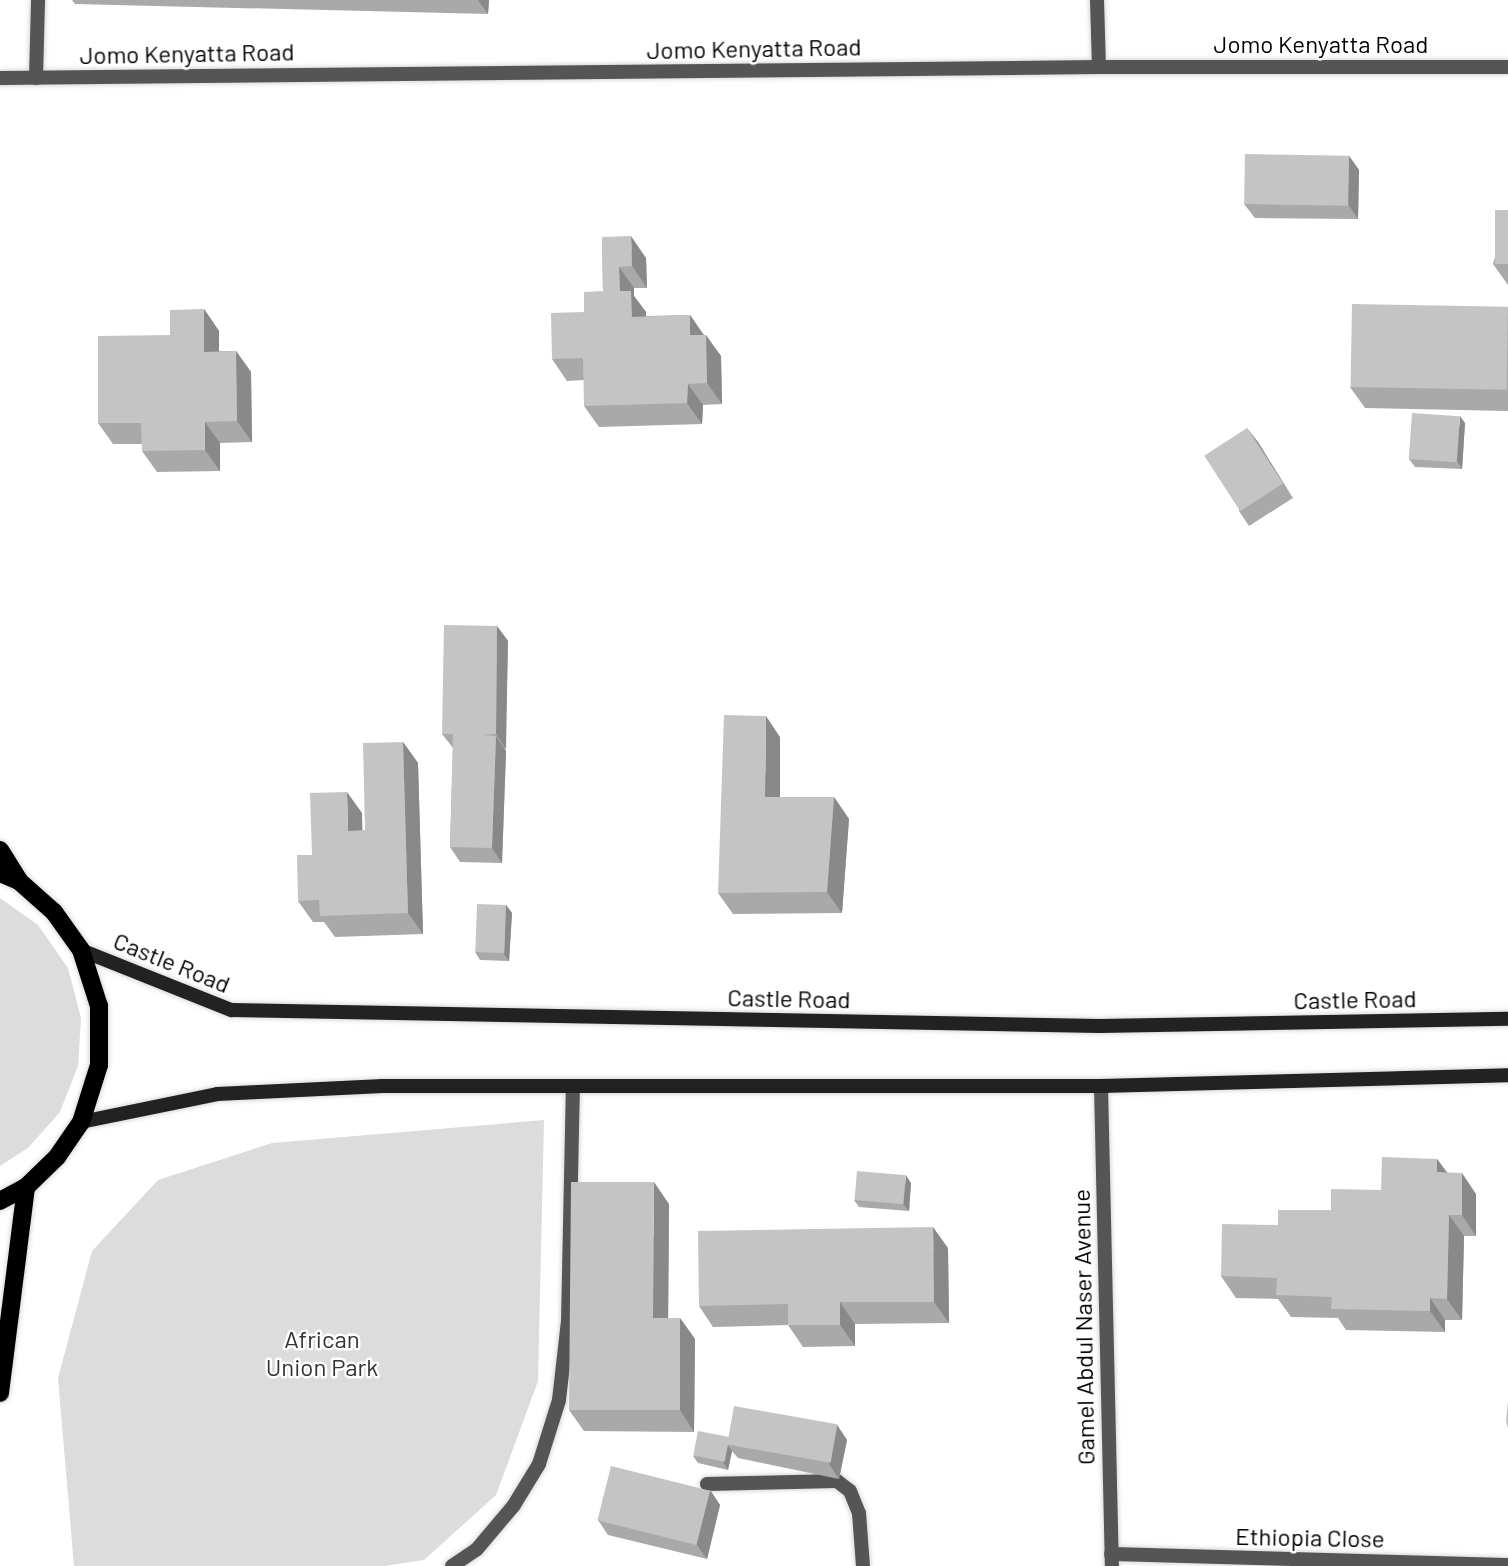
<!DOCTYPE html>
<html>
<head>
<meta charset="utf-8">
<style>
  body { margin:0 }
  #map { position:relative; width:1508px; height:1566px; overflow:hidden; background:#fff; font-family:Barlow,sans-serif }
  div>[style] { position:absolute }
  .green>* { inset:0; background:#dcdcdc }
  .roads { filter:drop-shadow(0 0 2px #dbdbdb) drop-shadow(0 0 2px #dbdbdb) }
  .lane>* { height:14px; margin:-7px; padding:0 7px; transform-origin:7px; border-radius:7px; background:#555 }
  .street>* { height:14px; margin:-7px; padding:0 7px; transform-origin:7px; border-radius:7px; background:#555 }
  .secondary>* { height:14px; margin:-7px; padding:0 7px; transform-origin:7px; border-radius:7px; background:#222 }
  .primary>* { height:18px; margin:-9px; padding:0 9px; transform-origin:9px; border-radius:9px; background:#000 }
  .wall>* { inset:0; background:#a9a9a9 }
  .shaded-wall>* { inset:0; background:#898989 }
  .building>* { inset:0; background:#c4c4c4; transform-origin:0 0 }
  span { translate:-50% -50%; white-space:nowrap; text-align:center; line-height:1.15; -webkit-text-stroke:5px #fff; paint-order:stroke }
  .street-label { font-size:24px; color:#000 }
  .park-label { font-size:24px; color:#333 }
</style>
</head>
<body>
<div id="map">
  <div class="green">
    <div style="clip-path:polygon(0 898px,38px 925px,68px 968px,81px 1018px,78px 1066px,60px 1112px,28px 1148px,0 1166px)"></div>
    <div style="clip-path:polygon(544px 1120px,538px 1381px,496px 1495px,424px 1560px,385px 1566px,74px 1566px,58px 1378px,92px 1251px,158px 1180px,272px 1143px)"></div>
  </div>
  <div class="roads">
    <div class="lane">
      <div style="left:36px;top:78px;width:78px;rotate:-88.5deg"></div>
      <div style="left:707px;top:1484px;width:130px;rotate:-1.3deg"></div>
      <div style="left:837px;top:1481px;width:16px;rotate:38deg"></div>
      <div style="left:850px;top:1491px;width:24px;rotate:68deg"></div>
      <div style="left:859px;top:1513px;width:53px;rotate:85.7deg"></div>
      <div style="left:452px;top:1566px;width:30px;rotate:-34deg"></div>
      <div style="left:477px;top:1549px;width:57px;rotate:-49.9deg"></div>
      <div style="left:514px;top:1505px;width:48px;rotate:-58.6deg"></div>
      <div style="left:539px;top:1464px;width:67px;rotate:-72.6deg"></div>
      <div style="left:559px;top:1400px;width:80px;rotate:-83.5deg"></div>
      <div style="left:568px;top:1321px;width:235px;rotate:-88.8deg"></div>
    </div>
    <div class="street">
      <div style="left:1097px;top:0;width:67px;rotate:88.3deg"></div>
      <div style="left:0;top:78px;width:1099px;rotate:-0.57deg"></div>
      <div style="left:1099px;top:67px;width:409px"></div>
      <div style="left:1101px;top:1086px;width:480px;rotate:88.7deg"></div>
      <div style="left:1111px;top:1554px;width:397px;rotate:1.6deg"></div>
    </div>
    <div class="secondary">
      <div style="left:81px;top:950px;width:162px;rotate:21.8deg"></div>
      <div style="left:231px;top:1010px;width:868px;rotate:1.06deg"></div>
      <div style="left:1099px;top:1026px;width:409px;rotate:-1deg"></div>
      <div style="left:81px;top:1122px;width:139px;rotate:-11.6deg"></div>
      <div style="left:217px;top:1094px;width:166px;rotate:-2.8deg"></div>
      <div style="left:383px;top:1086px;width:718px"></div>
      <div style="left:1101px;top:1086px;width:407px;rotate:-1.5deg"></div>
    </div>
    <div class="primary">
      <div style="left:0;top:850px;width:36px;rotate:58deg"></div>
      <div style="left:0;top:873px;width:21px;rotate:23deg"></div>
      <div style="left:19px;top:881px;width:47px;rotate:41.5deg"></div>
      <div style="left:54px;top:912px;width:47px;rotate:54.6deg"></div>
      <div style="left:81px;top:950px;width:59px;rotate:72.2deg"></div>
      <div style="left:99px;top:1006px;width:59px;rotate:90deg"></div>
      <div style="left:99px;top:1065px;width:60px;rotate:107.5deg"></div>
      <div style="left:81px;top:1122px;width:42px;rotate:124.4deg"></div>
      <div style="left:57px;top:1157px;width:43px;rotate:135.9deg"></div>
      <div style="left:26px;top:1187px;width:30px;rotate:152deg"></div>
      <div style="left:0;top:1393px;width:208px;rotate:-82.8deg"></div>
    </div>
  </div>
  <div class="wall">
    <div style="clip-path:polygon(72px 0,489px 0,488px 14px,75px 4px)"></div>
    <div style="clip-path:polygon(1349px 156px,1359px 170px,1358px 219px,1255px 218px,1244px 204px)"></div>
    <div style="clip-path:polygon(1508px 210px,1508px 285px,1493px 264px)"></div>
    <div style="clip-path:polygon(602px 237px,646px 258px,647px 288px,634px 288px,634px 296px,646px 312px,646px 316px,690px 315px,704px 335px,721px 356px,722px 404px,703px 405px,702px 424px,599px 427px,584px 406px,584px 380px,567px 381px,552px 359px,584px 312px,603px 291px)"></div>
    <div style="clip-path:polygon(1508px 308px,1508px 411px,1365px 408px,1350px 387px)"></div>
    <div style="clip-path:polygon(204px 309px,219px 331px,219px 351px,236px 351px,251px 372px,252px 442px,220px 443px,220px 471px,157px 472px,142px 451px,142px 444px,113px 444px,98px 423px,170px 335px)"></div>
    <div style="clip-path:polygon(1465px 423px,1462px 469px,1415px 467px,1409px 459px)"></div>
    <div style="clip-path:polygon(1247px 428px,1293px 498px,1249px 526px,1239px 511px)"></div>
    <div style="clip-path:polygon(497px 626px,508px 641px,505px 749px,506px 751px,502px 863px,460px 862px,450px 847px,453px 748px,442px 734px)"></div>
    <div style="clip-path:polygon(780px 737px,780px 797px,834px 797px,849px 819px,842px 913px,733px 914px,718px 893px)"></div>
    <div style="clip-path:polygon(403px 742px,418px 763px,423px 934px,335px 937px,324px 922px,313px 922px,298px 901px,312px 855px,362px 813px,362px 830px,365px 830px)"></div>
    <div style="clip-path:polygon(506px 905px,512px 913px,509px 961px,480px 960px,475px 952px)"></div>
    <div style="clip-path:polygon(1437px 1159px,1447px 1172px,1476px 1194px,1476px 1236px,1464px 1236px,1462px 1320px,1445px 1320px,1445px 1332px,1346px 1330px,1338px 1318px,1291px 1317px,1278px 1299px,1236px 1298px,1221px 1276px,1278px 1225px,1331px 1210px,1381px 1190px)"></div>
    <div style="clip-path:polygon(911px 1183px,909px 1211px,859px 1207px,854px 1200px)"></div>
    <div style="clip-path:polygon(669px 1204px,668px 1318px,680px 1318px,695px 1339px,694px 1432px,584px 1431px,569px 1410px)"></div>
    <div style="clip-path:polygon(948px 1248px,949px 1323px,855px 1324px,855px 1346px,803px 1347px,788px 1325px,713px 1327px,699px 1306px)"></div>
    <div style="clip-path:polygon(837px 1425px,847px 1440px,839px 1479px,738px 1458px,732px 1451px,728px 1470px,698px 1463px,693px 1456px,728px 1437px)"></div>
    <div style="clip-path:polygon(710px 1490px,720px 1505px,707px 1559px,608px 1535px,598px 1520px)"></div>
  </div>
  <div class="shaded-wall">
    <div style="clip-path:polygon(478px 0,489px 0,488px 14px)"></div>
    <div style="clip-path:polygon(1349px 156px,1359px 170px,1358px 219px,1348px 204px)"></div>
    <div style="clip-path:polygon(631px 236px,646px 258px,647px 288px,632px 266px)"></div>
    <div style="clip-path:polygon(619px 267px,634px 288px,634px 296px,646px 312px,647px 338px,632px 317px,620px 291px)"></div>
    <div style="clip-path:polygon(204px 309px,219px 331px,219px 373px,204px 352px)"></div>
    <div style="clip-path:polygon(690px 315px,705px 337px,690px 335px)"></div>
    <div style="clip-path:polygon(706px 335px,721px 356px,722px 404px,707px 383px)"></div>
    <div style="clip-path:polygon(236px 351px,251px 372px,252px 442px,237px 421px)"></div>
    <div style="clip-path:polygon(688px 384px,703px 405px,702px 424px,687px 403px)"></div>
    <div style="clip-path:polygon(1460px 416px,1465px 423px,1462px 469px,1457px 461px)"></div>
    <div style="clip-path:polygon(205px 422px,220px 443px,220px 471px,205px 450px)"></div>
    <div style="clip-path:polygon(1247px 428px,1258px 442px,1293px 498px,1283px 483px)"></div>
    <div style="clip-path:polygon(497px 626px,508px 641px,506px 749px,496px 734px)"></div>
    <div style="clip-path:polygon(766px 716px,780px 737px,780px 819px,765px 797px)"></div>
    <div style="clip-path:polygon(496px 736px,506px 751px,502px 863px,492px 848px)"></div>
    <div style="clip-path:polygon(403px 742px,418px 763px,423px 934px,408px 913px)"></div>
    <div style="clip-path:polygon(347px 792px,362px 813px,363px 852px,348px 831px)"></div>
    <div style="clip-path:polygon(834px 797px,849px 819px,842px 913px,827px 892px)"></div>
    <div style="clip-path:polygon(506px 905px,512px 913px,509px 961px,504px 954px)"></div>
    <div style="clip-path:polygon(1437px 1159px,1452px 1180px,1437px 1172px)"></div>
    <div style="clip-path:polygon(1462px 1173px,1476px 1194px,1476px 1236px,1462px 1215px)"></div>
    <div style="clip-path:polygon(906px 1175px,911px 1183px,909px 1211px,903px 1204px)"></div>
    <div style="clip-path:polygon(654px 1182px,669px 1204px,668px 1339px,653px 1318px)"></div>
    <div style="clip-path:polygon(1449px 1215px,1464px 1236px,1462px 1320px,1447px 1299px)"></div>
    <div style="clip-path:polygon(933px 1227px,948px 1248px,949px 1323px,934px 1302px)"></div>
    <div style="clip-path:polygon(1430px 1298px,1445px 1320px,1445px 1332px,1430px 1311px)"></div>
    <div style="clip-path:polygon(840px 1302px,855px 1324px,855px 1346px,840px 1325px)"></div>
    <div style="clip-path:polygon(680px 1318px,695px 1339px,694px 1432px,680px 1410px)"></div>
    <div style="clip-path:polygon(837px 1425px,847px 1440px,839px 1479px,829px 1464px)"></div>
    <div style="clip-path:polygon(727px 1444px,732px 1451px,728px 1470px,723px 1462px)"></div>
    <div style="clip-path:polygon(710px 1490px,720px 1505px,707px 1559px,696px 1544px)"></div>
  </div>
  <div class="building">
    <div style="left:1245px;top:154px;width:104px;height:50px;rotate:1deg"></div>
    <div style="left:1495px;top:210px;width:13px;height:54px"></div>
    <div style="clip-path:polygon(631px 236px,632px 266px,619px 267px,620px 291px,631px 291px,632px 317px,690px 315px,690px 335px,706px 335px,707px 383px,688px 384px,687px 403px,584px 406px,583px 358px,552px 359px,551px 313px,584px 312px,584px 292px,603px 291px,602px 237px)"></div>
    <div style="left:1352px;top:304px;width:156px;height:83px;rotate:1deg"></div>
    <div style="clip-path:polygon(204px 309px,204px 352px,236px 351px,237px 421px,205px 422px,205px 450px,142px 451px,141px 423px,98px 423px,98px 336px,170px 335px,170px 310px)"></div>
    <div style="left:1412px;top:413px;width:48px;height:46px;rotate:4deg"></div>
    <div style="left:1247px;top:428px;width:66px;height:51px;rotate:57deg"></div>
    <div style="clip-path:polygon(444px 625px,497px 626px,496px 734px,482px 735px,496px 736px,492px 848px,450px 847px,453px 734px,442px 734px)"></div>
    <div style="clip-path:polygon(724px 715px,766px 716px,765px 797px,834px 797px,827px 892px,718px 893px)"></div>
    <div style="clip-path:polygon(403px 742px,408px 913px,320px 916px,319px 900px,298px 901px,297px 855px,312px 855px,310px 793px,347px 792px,348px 831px,365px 830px,363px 743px)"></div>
    <div style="left:477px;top:904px;width:29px;height:48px;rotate:2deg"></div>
    <div style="clip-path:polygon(1382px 1157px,1437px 1159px,1437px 1172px,1462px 1173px,1462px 1215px,1449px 1215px,1447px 1299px,1430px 1298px,1430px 1311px,1331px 1309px,1332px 1297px,1276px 1295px,1277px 1278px,1221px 1276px,1222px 1224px,1278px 1225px,1278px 1210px,1331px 1210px,1331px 1189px,1381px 1190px)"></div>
    <div style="left:857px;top:1171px;width:49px;height:29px;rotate:5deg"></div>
    <div style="clip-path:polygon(571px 1182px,654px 1182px,653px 1318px,680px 1318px,680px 1410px,569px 1410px)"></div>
    <div style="clip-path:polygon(933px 1227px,934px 1302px,840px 1302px,840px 1325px,788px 1325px,788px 1304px,699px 1306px,698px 1231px)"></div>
    <div style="clip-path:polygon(1508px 1400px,1508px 1428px,1506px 1422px)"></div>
    <div style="left:734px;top:1406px;width:105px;height:39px;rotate:10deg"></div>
    <div style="left:698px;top:1431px;width:32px;height:25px;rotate:11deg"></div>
    <div style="left:611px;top:1466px;width:102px;height:56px;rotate:14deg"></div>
  </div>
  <div class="street-label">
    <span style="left:1321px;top:44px">Jomo Kenyatta Road</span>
    <span style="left:754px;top:48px;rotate:-1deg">Jomo Kenyatta Road</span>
    <span style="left:187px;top:53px;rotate:-1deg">Jomo Kenyatta Road</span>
    <span style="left:172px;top:962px;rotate:22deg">Castle Road</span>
    <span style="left:789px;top:998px;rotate:1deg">Castle Road</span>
    <span style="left:1355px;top:999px;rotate:-1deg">Castle Road</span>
    <span style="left:1083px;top:1327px;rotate:-91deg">Gamel Abdul Naser Avenue</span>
    <span style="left:1310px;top:1537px;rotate:1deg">Ethiopia Close</span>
  </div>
  <div class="park-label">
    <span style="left:322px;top:1353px">African<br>Union Park</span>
  </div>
</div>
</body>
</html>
